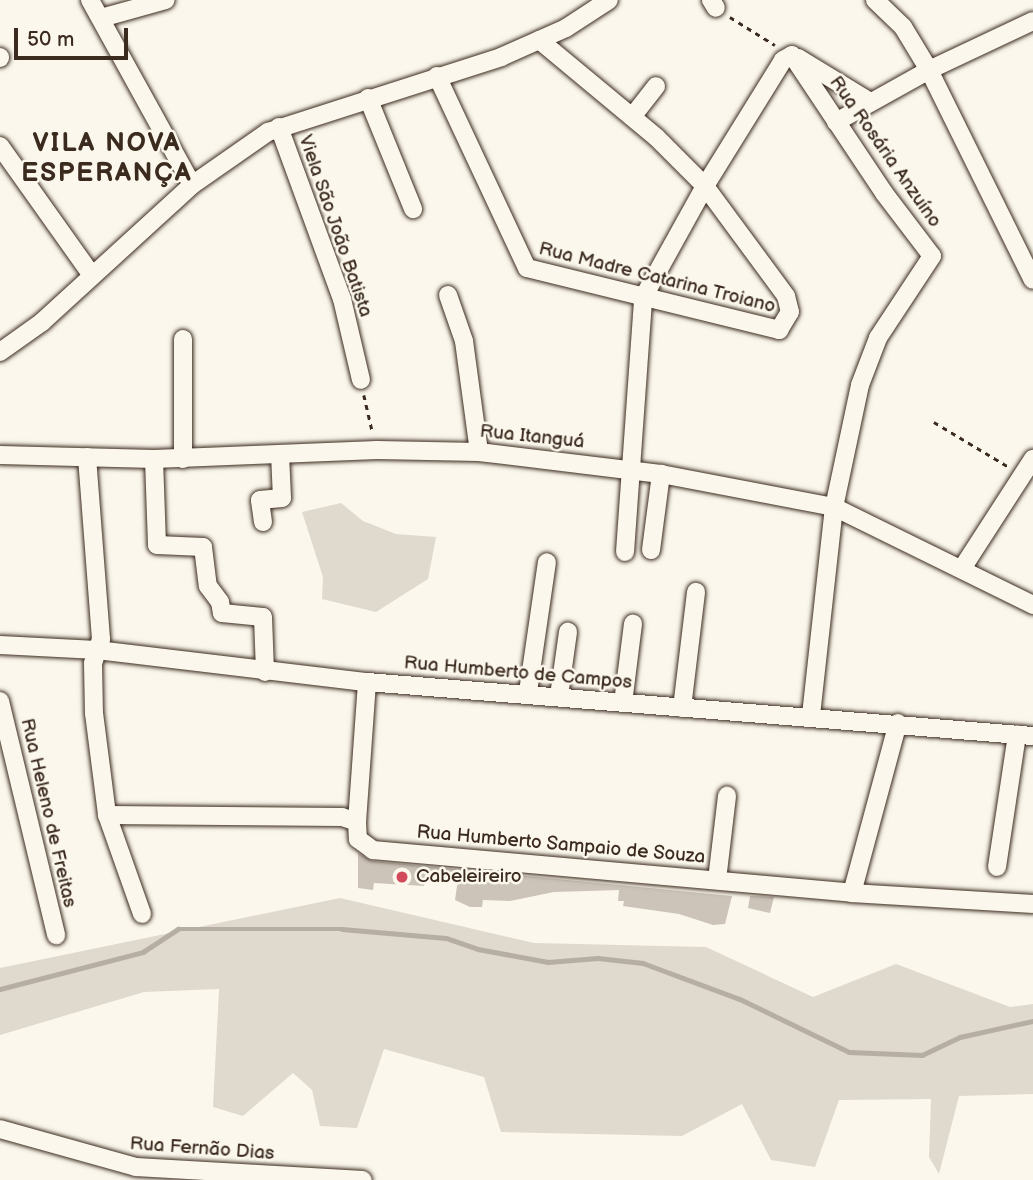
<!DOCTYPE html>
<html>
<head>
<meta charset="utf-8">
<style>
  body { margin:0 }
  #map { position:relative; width:1033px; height:1180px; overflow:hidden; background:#fbf7ec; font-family:"Balsamiq Sans",sans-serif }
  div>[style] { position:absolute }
  .green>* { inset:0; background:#dfd9ce }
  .stream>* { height:4.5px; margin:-2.25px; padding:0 2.25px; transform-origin:2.25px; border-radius:2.25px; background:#b6aea2 }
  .building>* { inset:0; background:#ccc4b9 }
  .path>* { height:2.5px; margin-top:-1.25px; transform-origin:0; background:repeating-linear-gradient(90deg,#3b2a1e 0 5px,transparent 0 10px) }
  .roads { filter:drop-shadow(0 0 2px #3b2a1e) drop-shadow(0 0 2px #3b2a1e) }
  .minor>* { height:18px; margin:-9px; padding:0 9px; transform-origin:9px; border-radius:9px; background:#fbf7ec }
  .dots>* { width:19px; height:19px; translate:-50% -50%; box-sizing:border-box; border:4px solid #fbf7ec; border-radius:50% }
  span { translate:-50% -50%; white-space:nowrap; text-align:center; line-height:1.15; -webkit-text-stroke:5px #fbf7ec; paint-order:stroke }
  .street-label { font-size:19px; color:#3b2a1e }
  .poi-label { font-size:19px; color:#3b2a1e }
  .left { translate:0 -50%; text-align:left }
  .district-label { font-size:26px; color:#3b2a1e; font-weight:700; letter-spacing:2px }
  .scale { position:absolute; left:14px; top:28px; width:114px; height:32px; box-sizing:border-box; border:4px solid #3b2a1e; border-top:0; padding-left:9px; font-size:21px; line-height:24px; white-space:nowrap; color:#3b2a1e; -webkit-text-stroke:5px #fbf7ec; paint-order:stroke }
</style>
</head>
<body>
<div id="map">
  <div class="green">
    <div style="clip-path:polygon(341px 503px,363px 521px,396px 534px,436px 537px,428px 579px,376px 612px,322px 599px,323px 577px,302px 512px)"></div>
    <div style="clip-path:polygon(340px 898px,534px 943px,706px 947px,813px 997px,896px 964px,1010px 1007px,1033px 1004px,1033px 1094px,959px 1096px,939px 1174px,929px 1157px,931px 1099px,839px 1100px,815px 1167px,771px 1160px,742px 1104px,682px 1136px,501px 1132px,484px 1077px,384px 1049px,357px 1128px,320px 1126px,312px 1090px,293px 1073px,243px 1116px,213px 1107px,219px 989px,144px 992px,0 1035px,0 968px)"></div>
  </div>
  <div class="stream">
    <div style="left:0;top:989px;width:148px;rotate:-14.5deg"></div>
    <div style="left:143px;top:952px;width:42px;rotate:-33.3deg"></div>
    <div style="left:178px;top:929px;width:164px"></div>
    <div style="left:342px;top:929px;width:104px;rotate:4.9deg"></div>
    <div style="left:446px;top:938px;width:34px;rotate:19deg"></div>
    <div style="left:478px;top:949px;width:71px;rotate:10.5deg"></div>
    <div style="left:548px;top:962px;width:50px;rotate:-4.6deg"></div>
    <div style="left:598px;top:958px;width:45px;rotate:6.3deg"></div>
    <div style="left:643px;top:963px;width:103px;rotate:20.4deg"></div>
    <div style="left:740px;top:999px;width:121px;rotate:25.9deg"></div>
    <div style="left:849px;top:1052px;width:73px;rotate:2.4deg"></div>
    <div style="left:922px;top:1055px;width:42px;rotate:-25.3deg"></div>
    <div style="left:960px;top:1037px;width:75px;rotate:-12.4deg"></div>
  </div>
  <div class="building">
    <div style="clip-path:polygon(358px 853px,372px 861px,732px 896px,725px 924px,713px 925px,679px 914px,623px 906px,624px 901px,618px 901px,619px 890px,554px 892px,510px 901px,483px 900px,482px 907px,470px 907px,455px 900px,458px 879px,425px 875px,424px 886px,374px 883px,373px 890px,358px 888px)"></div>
    <div style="clip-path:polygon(750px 896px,774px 897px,770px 913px,748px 908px)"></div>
  </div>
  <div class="path">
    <div style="left:730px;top:17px;width:53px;rotate:31.9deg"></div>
    <div style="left:364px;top:395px;width:39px;rotate:77deg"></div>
    <div style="left:934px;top:422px;width:87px;rotate:31deg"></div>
  </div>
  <div class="roads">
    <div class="minor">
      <div style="left:90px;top:0;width:211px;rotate:61.1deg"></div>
      <div style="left:711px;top:0;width:9px;rotate:58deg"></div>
      <div style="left:875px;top:0;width:39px;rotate:44deg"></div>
      <div style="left:903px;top:27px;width:50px;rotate:58.8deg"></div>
      <div style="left:929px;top:70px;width:234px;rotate:63.7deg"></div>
      <div style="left:101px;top:18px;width:67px;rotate:-15.5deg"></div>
      <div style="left:792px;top:55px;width:166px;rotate:56.3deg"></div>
      <div style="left:884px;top:193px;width:79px;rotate:52.7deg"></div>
      <div style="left:932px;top:256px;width:98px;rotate:123.4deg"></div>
      <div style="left:878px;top:338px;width:50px;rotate:111deg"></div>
      <div style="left:860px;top:385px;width:125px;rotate:102deg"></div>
      <div style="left:834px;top:507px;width:209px;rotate:96.3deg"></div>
      <div style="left:0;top:57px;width:1px;rotate:90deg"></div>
      <div style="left:798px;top:58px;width:84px;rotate:31.4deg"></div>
      <div style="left:437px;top:76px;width:212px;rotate:64.9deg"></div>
      <div style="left:527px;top:268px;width:260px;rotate:13.8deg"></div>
      <div style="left:779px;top:330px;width:21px;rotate:-59deg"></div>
      <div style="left:790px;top:312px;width:16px;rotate:-104deg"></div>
      <div style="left:786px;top:296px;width:137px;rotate:-126.4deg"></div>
      <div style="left:705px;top:186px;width:69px;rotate:-135deg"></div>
      <div style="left:656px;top:137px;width:152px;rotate:-140.3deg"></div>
      <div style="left:368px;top:98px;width:120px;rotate:67.9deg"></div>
      <div style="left:632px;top:117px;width:39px;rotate:-52deg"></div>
      <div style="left:836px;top:122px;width:107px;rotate:-29.2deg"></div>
      <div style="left:929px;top:70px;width:115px;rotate:-25.2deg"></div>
      <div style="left:279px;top:127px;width:183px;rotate:69.9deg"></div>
      <div style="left:342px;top:299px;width:83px;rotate:76.8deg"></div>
      <div style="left:0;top:146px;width:157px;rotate:54.6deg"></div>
      <div style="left:448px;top:295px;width:49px;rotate:70.8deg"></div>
      <div style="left:464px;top:341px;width:112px;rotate:82.3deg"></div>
      <div style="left:0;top:352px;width:52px;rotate:-35.5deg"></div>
      <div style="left:42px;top:322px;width:203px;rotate:-42.4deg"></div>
      <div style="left:192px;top:185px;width:93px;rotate:-34.9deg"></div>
      <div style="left:268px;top:132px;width:245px;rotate:-17.8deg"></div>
      <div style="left:501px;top:57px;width:71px;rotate:-24deg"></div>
      <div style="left:566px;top:28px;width:51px;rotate:-33.1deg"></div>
      <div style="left:0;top:455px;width:154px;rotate:1.5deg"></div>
      <div style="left:154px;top:459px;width:223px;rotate:-2.3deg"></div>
      <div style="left:377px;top:450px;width:102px;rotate:1.1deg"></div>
      <div style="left:479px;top:452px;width:183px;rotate:6.9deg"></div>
      <div style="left:661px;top:474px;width:176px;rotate:10.8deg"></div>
      <div style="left:834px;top:507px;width:222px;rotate:26.2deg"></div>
      <div style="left:87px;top:457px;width:183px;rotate:85.6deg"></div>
      <div style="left:101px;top:639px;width:25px;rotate:108deg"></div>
      <div style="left:93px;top:663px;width:50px;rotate:88.9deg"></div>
      <div style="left:94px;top:713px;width:103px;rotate:82.7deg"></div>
      <div style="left:107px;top:815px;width:105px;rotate:70.5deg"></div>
      <div style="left:154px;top:459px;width:86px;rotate:88deg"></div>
      <div style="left:157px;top:545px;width:46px;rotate:2.5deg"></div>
      <div style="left:203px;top:547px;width:39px;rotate:83deg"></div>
      <div style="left:208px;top:586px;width:20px;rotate:53deg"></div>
      <div style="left:220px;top:602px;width:11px;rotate:80deg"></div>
      <div style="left:222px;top:613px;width:41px;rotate:5.6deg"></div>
      <div style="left:263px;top:617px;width:55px;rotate:87.9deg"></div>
      <div style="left:183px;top:459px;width:120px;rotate:-90deg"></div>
      <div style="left:263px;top:522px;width:22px;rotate:-98deg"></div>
      <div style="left:260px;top:500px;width:22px;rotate:-5deg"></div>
      <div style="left:282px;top:498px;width:44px;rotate:-92.6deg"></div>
      <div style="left:651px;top:550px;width:77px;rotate:-82.5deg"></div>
      <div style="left:625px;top:552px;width:255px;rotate:-85.9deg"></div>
      <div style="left:643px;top:298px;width:128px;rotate:-61deg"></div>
      <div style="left:705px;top:186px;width:148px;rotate:-58.2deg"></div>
      <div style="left:783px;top:60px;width:10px;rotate:-29deg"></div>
      <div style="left:963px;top:567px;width:129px;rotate:-57.1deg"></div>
      <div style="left:0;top:645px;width:97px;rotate:3deg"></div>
      <div style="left:97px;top:650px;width:272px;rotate:6.8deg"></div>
      <div style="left:367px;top:682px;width:668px;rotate:4.64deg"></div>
      <div style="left:528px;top:692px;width:131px;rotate:-81.7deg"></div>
      <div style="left:559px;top:696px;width:65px;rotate:-82deg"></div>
      <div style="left:0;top:701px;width:241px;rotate:76.5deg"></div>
      <div style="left:623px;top:703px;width:80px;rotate:-82.8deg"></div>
      <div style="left:682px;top:708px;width:117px;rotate:-83.1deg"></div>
      <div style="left:107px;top:815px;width:235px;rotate:0.5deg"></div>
      <div style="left:342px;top:817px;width:16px;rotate:18deg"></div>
      <div style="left:357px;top:822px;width:17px;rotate:87deg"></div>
      <div style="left:358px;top:839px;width:19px;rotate:36deg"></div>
      <div style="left:373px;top:850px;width:481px;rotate:5.1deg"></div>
      <div style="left:852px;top:893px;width:181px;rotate:3.5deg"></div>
      <div style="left:357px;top:822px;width:140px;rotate:-85.9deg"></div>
      <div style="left:997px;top:867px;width:134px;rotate:-81.4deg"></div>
      <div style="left:717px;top:880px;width:85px;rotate:-83.2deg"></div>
      <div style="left:852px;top:893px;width:176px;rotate:-74.9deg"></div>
      <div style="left:0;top:1129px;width:141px;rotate:15.6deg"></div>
      <div style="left:136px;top:1167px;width:227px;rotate:3.3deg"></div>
    </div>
  </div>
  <div class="dots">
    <div style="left:402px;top:877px;background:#d1495b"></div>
  </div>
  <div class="street-label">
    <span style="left:885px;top:152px;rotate:55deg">Rua Rosária Anzuíno</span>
    <span style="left:335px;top:226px;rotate:71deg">Viela São João Batista</span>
    <span style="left:657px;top:278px;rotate:14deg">Rua Madre Catarina Troiano</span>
    <span style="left:532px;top:437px;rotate:6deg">Rua Itanguá</span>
    <span style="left:518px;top:673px;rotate:5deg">Rua Humberto de Campos</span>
    <span style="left:48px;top:813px;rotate:77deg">Rua Heleno de Freitas</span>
    <span style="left:561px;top:845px;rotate:5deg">Rua Humberto Sampaio de Souza</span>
    <span style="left:202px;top:1149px;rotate:4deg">Rua Fernão Dias</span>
  </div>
  <div class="poi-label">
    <span class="left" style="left:416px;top:877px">Cabeleireiro</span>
  </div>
  <div class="district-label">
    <span style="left:107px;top:159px">VILA NOVA<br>ESPERANÇA</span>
  </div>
  <div class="scale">50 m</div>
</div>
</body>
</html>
